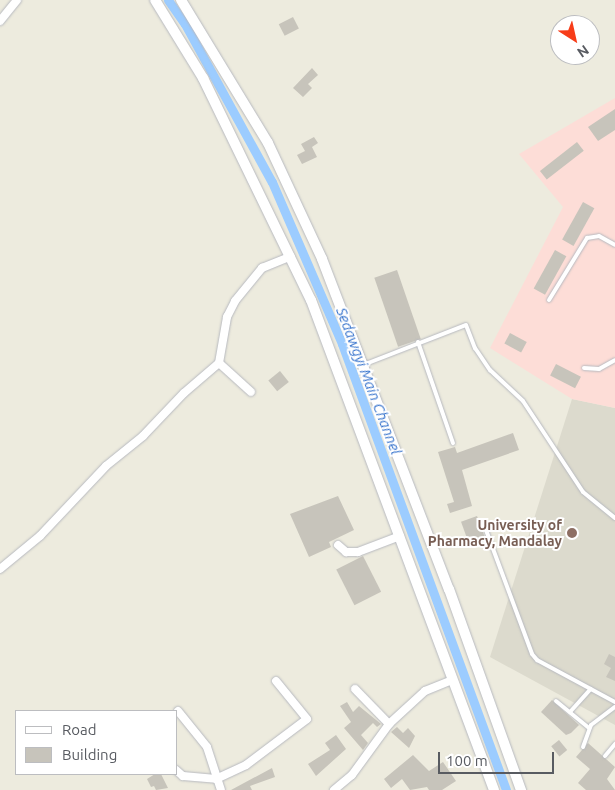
<!DOCTYPE html>
<html>
<head>
<meta charset="utf-8">
<style>
  body { margin:0 }
  #map { position:relative; width:615px; height:790px; overflow:hidden; background:#edebde; font-family:Ubuntu,sans-serif }
  div>[style] { position:absolute }
  .education>* { inset:0; background:#dcdacd }
  .medical>* { inset:0; background:#fdddd7 }
  .canal>* { height:9px; margin:-4.5px; padding:0 4.5px; transform-origin:4.5px; border-radius:4.5px; background:#9cccff }
  .building>* { inset:0; background:#c7c4bb; transform-origin:0 0 }
  .roads { filter:drop-shadow(0 0 1px #b7b9bf) drop-shadow(0 0 1px #b7b9bf) }
  .lane>* { height:4px; margin:-2px; padding:0 2px; transform-origin:2px; border-radius:2px; background:#fff }
  .street>* { height:8px; margin:-4px; padding:0 4px; transform-origin:4px; border-radius:4px; background:#fff }
  .secondary>* { height:10px; margin:-5px; padding:0 5px; transform-origin:5px; border-radius:5px; background:#fff }
  .dots>* { width:14px; height:14px; translate:-50% -50%; box-sizing:border-box; border:2px solid #fff; border-radius:50% }
  span { translate:-50% -50%; white-space:nowrap; text-align:center; line-height:1.15; -webkit-text-stroke:4px #fff; paint-order:stroke }
  .education-label { font-size:14px; color:#785e54; font-weight:700 }
  .right { translate:-100% -50%; text-align:right }
  .water-label { font-size:15px; color:#3572cc; font-style:italic }
  .legend { position:absolute; left:15px; top:710px; width:162px; height:65px; box-sizing:border-box; background:#fff; border:1px solid #bcbdc0; margin:0; padding:6px 9px; list-style:none; font-size:15px; color:#585b61 }
  .legend li { display:flex; align-items:center; gap:10px; height:25px }
  .legend b { width:25px; border:1px solid #bcbdc0 }
  .north { position:absolute; left:550px; top:15px; width:50px; height:50px; box-sizing:border-box; background:#fff; border:1px solid #bcbdc0; border-radius:50%; rotate:145deg; font-size:14px; font-weight:700; line-height:20px; text-align:center; color:#585b61 }
  .north::after { content:''; display:block; margin:auto; width:18px; height:22px; background:#f73d19; clip-path:polygon(50% 0,100% 100%,50% 72%,0 100%) }
  .scale { position:absolute; left:438px; top:752px; width:116px; height:22px; box-sizing:border-box; border:2px solid #585b61; border-top:0; padding-left:6px; font-size:15px; line-height:18px; white-space:nowrap; color:#585b61; -webkit-text-stroke:4px #fff; paint-order:stroke }
</style>
</head>
<body>
<div id="map">
  <div class="education">
    <div style="clip-path:polygon(572px 399px,615px 408px,615px 725px,490px 657px)"></div>
  </div>
  <div class="medical">
    <div style="clip-path:polygon(615px 98px,615px 408px,572px 399px,490px 348px,563px 207px,519px 154px)"></div>
  </div>
  <div class="canal">
    <div style="left:168px;top:0;width:29px;rotate:55deg"></div>
    <div style="left:185px;top:24px;width:180px;rotate:61.2deg"></div>
    <div style="left:272px;top:182px;width:176px;rotate:66.6deg"></div>
    <div style="left:342px;top:344px;width:475px;rotate:69.8deg"></div>
  </div>
  <div class="building">
    <div style="left:293px;top:17px;width:13px;height:16px;rotate:63deg"></div>
    <div style="clip-path:polygon(312px 68px,318px 75px,308px 84px,312px 88px,303px 97px,293px 88px)"></div>
    <div style="clip-path:polygon(615px 109px,615px 130px,598px 141px,588px 127px)"></div>
    <div style="clip-path:polygon(314px 137px,318px 143px,312px 147px,317px 157px,302px 164px,297px 155px,305px 151px,301px 144px)"></div>
    <div style="left:577px;top:142px;width:11px;height:47px;rotate:52deg"></div>
    <div style="left:583px;top:202px;width:13px;height:43px;rotate:29deg"></div>
    <div style="left:555px;top:250px;width:13px;height:44px;rotate:29deg"></div>
    <div style="left:397px;top:270px;width:73px;height:24px;rotate:71deg"></div>
    <div style="left:510px;top:333px;width:19px;height:12px;rotate:28deg"></div>
    <div style="left:556px;top:364px;width:28px;height:13px;rotate:27deg"></div>
    <div style="left:280px;top:371px;width:14px;height:15px;rotate:51deg"></div>
    <div style="clip-path:polygon(513px 433px,519px 450px,462px 470px,472px 506px,450px 513px,447px 504px,454px 502px,438px 452px,455px 447px,457px 453px)"></div>
    <div style="clip-path:polygon(338px 496px,354px 530px,329px 542px,331px 547px,309px 557px,290px 514px)"></div>
    <div style="left:477px;top:516px;width:27px;height:17px;rotate:70deg"></div>
    <div style="left:363px;top:556px;width:40px;height:30px;rotate:63deg"></div>
    <div style="clip-path:polygon(609px 654px,615px 657px,615px 681px,606px 677px,611px 668px,604px 664px)"></div>
    <div style="clip-path:polygon(552px 700px,579px 725px,571px 733px,566px 735px,541px 712px)"></div>
    <div style="clip-path:polygon(347px 702px,353px 712px,359px 706px,381px 724px,377px 727px,373px 723px,361px 735px,368px 743px,363px 750px,344px 728px,351px 722px,340px 706px)"></div>
    <div style="clip-path:polygon(397px 727px,403px 733px,408px 728px,415px 736px,409px 748px,391px 732px)"></div>
    <div style="clip-path:polygon(336px 735px,346px 749px,316px 776px,308px 764px,330px 750px,325px 743px)"></div>
    <div style="left:559px;top:740px;width:13px;height:10px;rotate:51deg"></div>
    <div style="clip-path:polygon(588px 743px,615px 767px,607px 779px,615px 790px,586px 790px,578px 783px,590px 769px,576px 757px)"></div>
    <div style="clip-path:polygon(413px 755px,429px 771px,443px 762px,456px 781px,442px 790px,429px 790px,427px 787px,410px 790px,402px 779px,391px 788px,384px 779px)"></div>
    <div style="clip-path:polygon(272px 768px,275px 777px,250px 786px,252px 790px,231px 790px)"></div>
    <div style="clip-path:polygon(155px 774px,161px 774px,168px 788px,156px 790px,154px 786px,151px 787px,147px 779px)"></div>
  </div>
  <div class="roads">
    <div class="lane">
      <div style="left:549px;top:300px;width:73px;rotate:-58.5deg"></div>
      <div style="left:587px;top:238px;width:12px;rotate:-9deg"></div>
      <div style="left:599px;top:236px;width:18px;rotate:29deg"></div>
      <div style="left:418px;top:342px;width:107px;rotate:70.9deg"></div>
      <div style="left:363px;top:365px;width:110px;rotate:-21.2deg"></div>
      <div style="left:466px;top:325px;width:25px;rotate:69deg"></div>
      <div style="left:475px;top:348px;width:27px;rotate:56deg"></div>
      <div style="left:490px;top:370px;width:45px;rotate:43.2deg"></div>
      <div style="left:523px;top:401px;width:109px;rotate:56.6deg"></div>
      <div style="left:583px;top:492px;width:41px;rotate:39.1deg"></div>
      <div style="left:584px;top:368px;width:15px;rotate:4deg"></div>
      <div style="left:599px;top:369px;width:18px;rotate:-29deg"></div>
      <div style="left:486px;top:530px;width:132px;rotate:69.6deg"></div>
      <div style="left:532px;top:654px;width:8px;rotate:50deg"></div>
      <div style="left:537px;top:660px;width:89px;rotate:28.3deg"></div>
      <div style="left:556px;top:701px;width:43px;rotate:39.3deg"></div>
      <div style="left:570px;top:712px;width:31px;rotate:-48deg"></div>
      <div style="left:583px;top:747px;width:23px;rotate:-70deg"></div>
      <div style="left:591px;top:725px;width:30px;rotate:-37deg"></div>
      <div style="left:605px;top:756px;width:16px;rotate:-50deg"></div>
    </div>
    <div class="street">
      <div style="left:0;top:21px;width:27px;rotate:-51deg"></div>
      <div style="left:219px;top:363px;width:43px;rotate:42.2deg"></div>
      <div style="left:338px;top:545px;width:11px;rotate:41deg"></div>
      <div style="left:346px;top:552px;width:12px"></div>
      <div style="left:358px;top:552px;width:45px;rotate:-20.9deg"></div>
      <div style="left:0;top:569px;width:52px;rotate:-39.5deg"></div>
      <div style="left:40px;top:536px;width:96px;rotate:-46.7deg"></div>
      <div style="left:106px;top:466px;width:48px;rotate:-39deg"></div>
      <div style="left:143px;top:436px;width:59px;rotate:-46.4deg"></div>
      <div style="left:184px;top:393px;width:46px;rotate:-40.6deg"></div>
      <div style="left:219px;top:363px;width:47px;rotate:-80.1deg"></div>
      <div style="left:227px;top:317px;width:18px;rotate:-63deg"></div>
      <div style="left:235px;top:301px;width:43px;rotate:-50.7deg"></div>
      <div style="left:262px;top:268px;width:31px;rotate:-22deg"></div>
      <div style="left:355px;top:689px;width:49px;rotate:45.8deg"></div>
      <div style="left:178px;top:711px;width:46px;rotate:51.1deg"></div>
      <div style="left:207px;top:747px;width:45px;rotate:72deg"></div>
      <div style="left:176px;top:770px;width:9px;rotate:41deg"></div>
      <div style="left:183px;top:776px;width:33px;rotate:5deg"></div>
      <div style="left:216px;top:779px;width:33px;rotate:-25deg"></div>
      <div style="left:246px;top:765px;width:76px;rotate:-37deg"></div>
      <div style="left:307px;top:719px;width:49px;rotate:-129.2deg"></div>
      <div style="left:334px;top:790px;width:23px;rotate:-40deg"></div>
      <div style="left:352px;top:775px;width:63px;rotate:-54deg"></div>
      <div style="left:389px;top:724px;width:49px;rotate:-42.5deg"></div>
      <div style="left:425px;top:691px;width:29px;rotate:-22deg"></div>
    </div>
    <div class="secondary">
      <div style="left:155px;top:0;width:92px;rotate:58.4deg"></div>
      <div style="left:203px;top:78px;width:247px;rotate:64.1deg"></div>
      <div style="left:311px;top:300px;width:523px;rotate:69.52deg"></div>
      <div style="left:181px;top:0;width:167px;rotate:58.7deg"></div>
      <div style="left:268px;top:143px;width:128px;rotate:65deg"></div>
      <div style="left:322px;top:259px;width:354px;rotate:69deg"></div>
      <div style="left:449px;top:589px;width:214px;rotate:70.3deg"></div>
    </div>
  </div>
  <div class="dots">
    <div style="left:572px;top:533px;background:#8d6e63"></div>
  </div>
  <div class="education-label">
    <span class="right" style="left:562px;top:533px">University of<br>Pharmacy, Mandalay</span>
  </div>
  <div class="water-label">
    <span style="left:369px;top:381px;rotate:69deg">Sedawgyi Main Channel</span>
  </div>
  <ul class="legend">
  <li><b style="height:6px;background:#fff"></b>Road</li>
  <li><b style="height:14px;background:#c7c4bb"></b>Building</li>
  </ul>
  <div class="north">N</div>
  <div class="scale">100 m</div>
</div>
</body>
</html>
